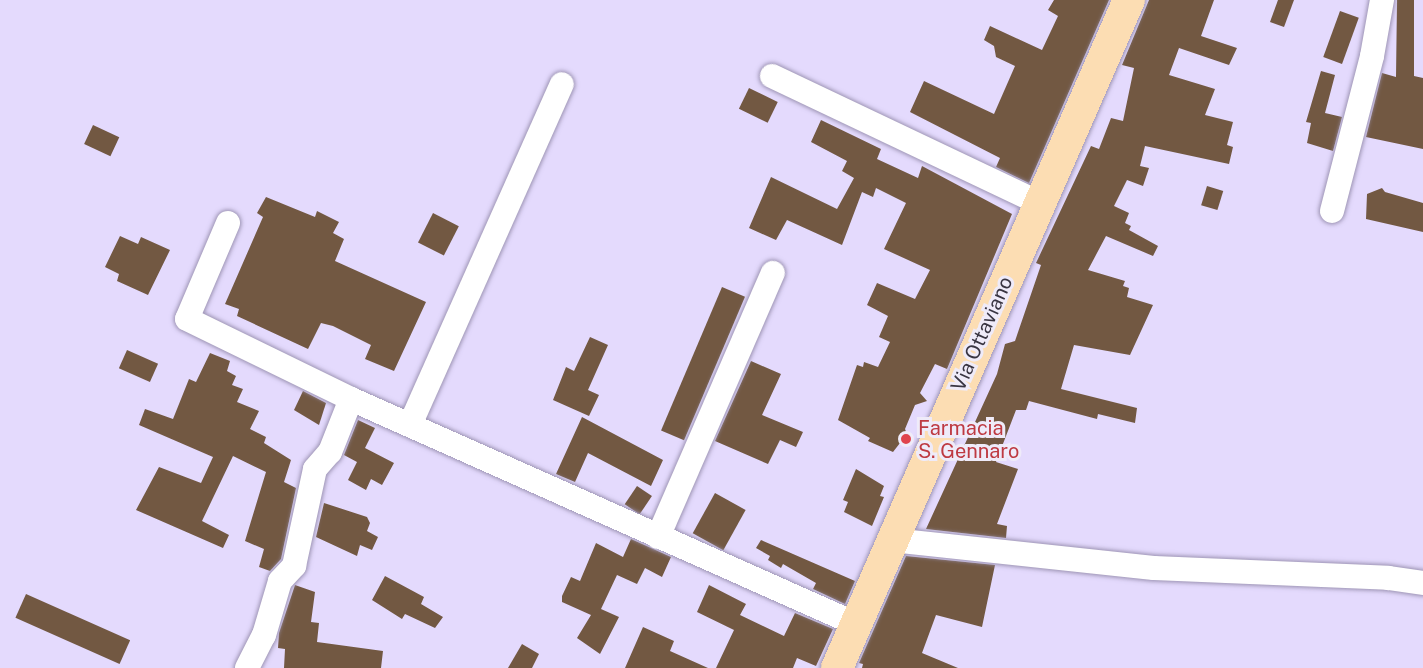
<!DOCTYPE html>
<html>
<head>
<meta charset="utf-8">
<style>
  body { margin:0 }
  #map { position:relative; width:1423px; height:668px; overflow:hidden; background:#e4dafd; font-family:"Public Sans",sans-serif }
  div>[style] { position:absolute }
  .building>* { inset:0; background:#725842; transform-origin:0 0 }
  .roads { filter:drop-shadow(0 0 2px #9e95b5) drop-shadow(0 0 2px #9e95b5) }
  .minor>* { height:24px; margin:-12px; padding:0 12px; transform-origin:12px; border-radius:12px; background:#fff }
  .major>* { height:32px; margin:-16px; padding:0 16px; transform-origin:16px; border-radius:16px; background:#fcddb3 }
  .dots>* { width:16px; height:16px; translate:-50% -50%; box-sizing:border-box; border:3px solid #efebf9; border-radius:50% }
  span { translate:-50% -50%; white-space:nowrap; text-align:center; line-height:1.15; -webkit-text-stroke:6px #efebf9; paint-order:stroke }
  .street-label { font-size:20px; color:#393542 }
  .health-label { font-size:20px; color:#be3a42 }
  .left { translate:0 -50%; text-align:left }
</style>
</head>
<body>
<div id="map">
  <div class="building">
    <div style="clip-path:polygon(1054px 0,1109px 0,1029px 183px,996px 167px,1000px 158px,910px 112px,924px 81px,994px 114px,1015px 66px,996px 57px,994px 46px,984px 40px,990px 26px,1042px 50px,1058px 16px,1048px 10px)"></div>
    <div style="clip-path:polygon(1149px 0,1214px 0,1201px 36px,1237px 48px,1229px 65px,1179px 48px,1169px 75px,1215px 89px,1205px 115px,1233px 122px,1227px 145px,1233px 147px,1229px 164px,1145px 146px,1140px 166px,1149px 168px,1143px 186px,1127px 180px,1114px 206px,1129px 213px,1125px 223px,1131px 226px,1129px 230px,1158px 246px,1153px 256px,1106px 236px,1088px 270px,1125px 281px,1123px 286px,1129px 288px,1127px 297px,1153px 305px,1130px 355px,1074px 345px,1061px 389px,1137px 408px,1135px 423px,1098px 414px,1097px 419px,1029px 401px,1026px 410px,1016px 410px,996px 462px,1018px 469px,997px 524px,1007px 526px,1006px 538px,926px 529px,997px 374px,1005px 344px,1015px 341px,1041px 265px,1036px 263px,1091px 146px,1099px 149px,1111px 118px,1123px 121px,1134px 68px,1122px 65px)"></div>
    <div style="clip-path:polygon(1278px 0,1294px 0,1284px 27px,1270px 22px)"></div>
    <div style="clip-path:polygon(1397px 0,1414px 0,1414px 76px,1423px 78px,1423px 149px,1366px 137px,1382px 73px,1396px 77px)"></div>
    <div style="left:1340px;top:11px;width:20px;height:49px;rotate:20deg"></div>
    <div style="clip-path:polygon(1321px 71px,1335px 75px,1325px 113px,1342px 117px,1333px 151px,1307px 143px,1311px 123px,1306px 122px)"></div>
    <div style="left:749px;top:88px;width:32px;height:23px;rotate:26deg"></div>
    <div style="clip-path:polygon(821px 120px,881px 149px,877px 159px,918px 178px,922px 166px,1012px 214px,947px 369px,935px 364px,920px 393px,927px 401px,915px 405px,905px 429px,907px 434px,893px 452px,868px 441px,870px 438px,838px 420px,857px 365px,863px 367px,864px 362px,878px 367px,890px 342px,879px 337px,888px 316px,867px 305px,877px 283px,915px 299px,930px 270px,884px 249px,906px 203px,876px 188px,873px 197px,862px 192px,842px 245px,787px 220px,776px 240px,749px 228px,771px 177px,837px 209px,854px 178px,842px 171px,847px 161px,811px 142px)"></div>
    <div style="left:93px;top:125px;width:29px;height:21px;rotate:25deg"></div>
    <div style="left:1207px;top:186px;width:17px;height:20px;rotate:17deg"></div>
    <div style="clip-path:polygon(1382px 188px,1385px 192px,1423px 203px,1423px 232px,1366px 219px,1367px 194px)"></div>
    <div style="clip-path:polygon(266px 197px,315px 217px,317px 211px,339px 222px,333px 233px,344px 239px,335px 261px,426px 302px,394px 371px,365px 359px,371px 345px,333px 326px,321px 323px,308px 349px,237px 316px,239px 309px,225px 304px,263px 217px,257px 213px)"></div>
    <div style="left:433px;top:213px;width:29px;height:33px;rotate:27deg"></div>
    <div style="clip-path:polygon(120px 236px,138px 244px,141px 237px,170px 250px,148px 295px,117px 281px,119px 274px,105px 267px)"></div>
    <div style="left:722px;top:287px;width:25px;height:156px;rotate:23deg"></div>
    <div style="clip-path:polygon(590px 337px,608px 345px,588px 390px,599px 395px,589px 416px,553px 400px,566px 367px,574px 371px)"></div>
    <div style="left:127px;top:350px;width:34px;height:20px;rotate:24deg"></div>
    <div style="clip-path:polygon(210px 353px,230px 361px,227px 371px,236px 376px,232px 385px,243px 389px,237px 402px,259px 411px,250px 429px,266px 437px,264px 443px,291px 460px,284px 482px,296px 488px,281px 559px,270px 571px,259px 567px,264px 549px,245px 541px,266px 472px,233px 456px,202px 521px,229px 535px,223px 548px,136px 510px,159px 467px,201px 483px,213px 457px,139px 425px,145px 409px,173px 419px,189px 379px,196px 382px)"></div>
    <div style="clip-path:polygon(751px 361px,781px 374px,762px 415px,803px 432px,796px 447px,780px 440px,768px 464px,715px 441px)"></div>
    <div style="clip-path:polygon(303px 391px,326px 403px,319px 425px,294px 410px)"></div>
    <div style="clip-path:polygon(582px 417px,663px 460px,651px 486px,588px 453px,575px 482px,556px 474px)"></div>
    <div style="clip-path:polygon(358px 420px,375px 428px,365px 448px,394px 463px,382px 485px,371px 479px,366px 490px,348px 480px,357px 462px,344px 455px)"></div>
    <div style="clip-path:polygon(856px 469px,884px 486px,880px 496px,884px 497px,872px 526px,844px 512px,848px 502px,843px 500px)"></div>
    <div style="left:637px;top:486px;width:18px;height:22px;rotate:34deg"></div>
    <div style="left:715px;top:493px;width:35px;height:46px;rotate:29deg"></div>
    <div style="clip-path:polygon(324px 503px,367px 517px,370px 523px,367px 531px,378px 537px,372px 550px,360px 545px,357px 556px,316px 537px)"></div>
    <div style="clip-path:polygon(631px 539px,671px 557px,662px 577px,645px 568px,637px 584px,617px 575px,601px 609px,619px 617px,600px 654px,577px 638px,591px 615px,562px 602px,562px 596px,571px 577px,580px 581px,596px 543px,623px 557px)"></div>
    <div style="clip-path:polygon(761px 540px,855px 581px,845px 604px,813px 589px,816px 583px,783px 564px,781px 568px,768px 560px,770px 556px,756px 548px)"></div>
    <div style="clip-path:polygon(906px 556px,995px 565px,982px 627px,936px 615px,922px 653px,958px 668px,862px 668px,863px 664px,859px 663px)"></div>
    <div style="clip-path:polygon(385px 576px,424px 597px,421px 604px,443px 617px,435px 628px,405px 614px,402px 619px,372px 600px)"></div>
    <div style="clip-path:polygon(295px 585px,315px 592px,311px 622px,319px 623px,317px 642px,383px 651px,381px 668px,284px 668px,285px 649px,278px 648px,279px 633px)"></div>
    <div style="clip-path:polygon(709px 585px,746px 604px,740px 615px,784px 636px,795px 613px,833px 629px,816px 666px,797px 658px,793px 668px,716px 668px,734px 630px,697px 612px)"></div>
    <div style="left:26px;top:594px;width:114px;height:26px;rotate:24deg"></div>
    <div style="clip-path:polygon(643px 627px,674px 641px,670px 651px,708px 668px,625px 668px)"></div>
    <div style="clip-path:polygon(522px 644px,539px 654px,532px 668px,508px 668px)"></div>
  </div>
  <div class="roads">
    <div class="minor">
      <div style="left:772px;top:76px;width:296px;rotate:25.4deg"></div>
      <div style="left:1332px;top:211px;width:160px;rotate:-75.5deg"></div>
      <div style="left:1372px;top:56px;width:57px;rotate:-79.9deg"></div>
      <div style="left:228px;top:223px;width:104px;rotate:113.1deg"></div>
      <div style="left:187px;top:319px;width:182px;rotate:26deg"></div>
      <div style="left:351px;top:399px;width:553px;rotate:24.02deg"></div>
      <div style="left:410px;top:425px;width:373px;rotate:-66deg"></div>
      <div style="left:658px;top:537px;width:288px;rotate:-66.5deg"></div>
      <div style="left:892px;top:540px;width:263px;rotate:6.1deg"></div>
      <div style="left:1154px;top:568px;width:234px;rotate:2.4deg"></div>
      <div style="left:1388px;top:578px;width:35px;rotate:8deg"></div>
      <div style="left:247px;top:668px;width:37px;rotate:-63deg"></div>
      <div style="left:264px;top:635px;width:56px;rotate:-73.5deg"></div>
      <div style="left:280px;top:581px;width:21px;rotate:-47deg"></div>
      <div style="left:294px;top:566px;width:99px;rotate:-77.8deg"></div>
      <div style="left:315px;top:469px;width:23px;rotate:-49deg"></div>
      <div style="left:330px;top:452px;width:57px;rotate:-68.4deg"></div>
    </div>
    <div class="major">
      <div style="left:837px;top:668px;width:729px;rotate:-66.39deg"></div>
    </div>
  </div>
  <div class="dots">
    <div style="left:906px;top:439px;background:#e0444e"></div>
  </div>
  <div class="street-label">
    <span style="left:982px;top:334px;rotate:-66deg">Via Ottaviano</span>
  </div>
  <div class="health-label">
    <span class="left" style="left:918px;top:440px">Farmacia<br>S. Gennaro</span>
  </div>
</div>
</body>
</html>
